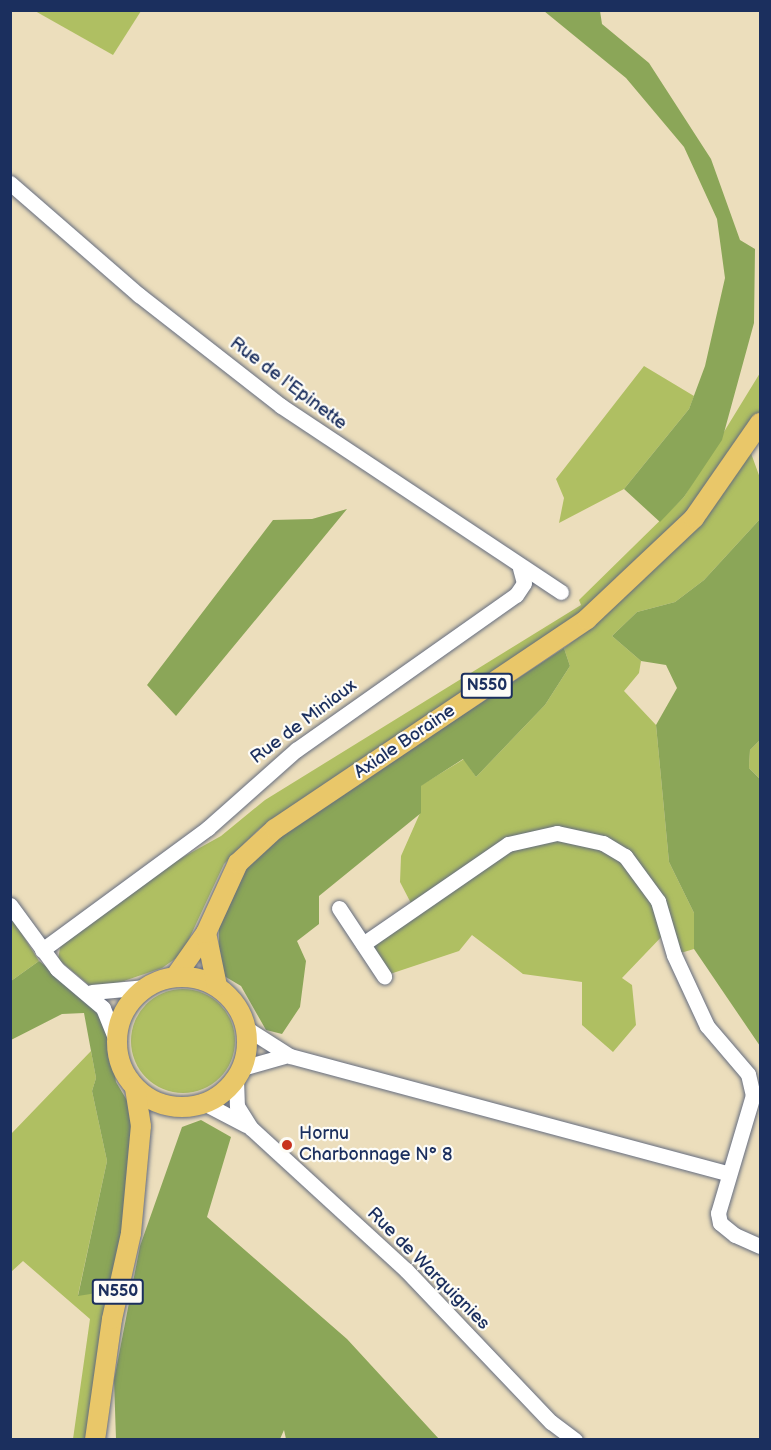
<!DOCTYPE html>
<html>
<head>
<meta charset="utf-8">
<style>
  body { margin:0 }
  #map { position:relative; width:771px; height:1450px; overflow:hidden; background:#ecdebc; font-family:"Balsamiq Sans",sans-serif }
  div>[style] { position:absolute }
  .green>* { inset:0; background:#afbf62 }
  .round { border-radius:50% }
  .forest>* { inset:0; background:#8ba658 }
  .roads { filter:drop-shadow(0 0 2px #646c7f) drop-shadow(0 0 2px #646c7f) }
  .minor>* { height:15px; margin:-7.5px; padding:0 7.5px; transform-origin:7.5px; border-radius:7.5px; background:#fff }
  .major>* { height:20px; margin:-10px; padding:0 10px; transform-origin:10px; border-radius:10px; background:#e9c769 }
  .major>.ring { margin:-10px; padding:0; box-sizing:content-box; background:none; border:20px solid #e9c769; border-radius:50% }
  .dots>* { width:16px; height:16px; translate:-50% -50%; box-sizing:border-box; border:3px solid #fdfcf7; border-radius:50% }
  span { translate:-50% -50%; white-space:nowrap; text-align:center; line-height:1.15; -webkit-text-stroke:4.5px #fdfcf7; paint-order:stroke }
  .shield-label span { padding:2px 4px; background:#fdfcf7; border:2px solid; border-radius:4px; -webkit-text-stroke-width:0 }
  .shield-label { font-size:16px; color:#1b2f5e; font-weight:700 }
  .street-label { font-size:18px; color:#1b2f5e }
  .poi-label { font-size:18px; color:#1b2f5e }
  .left { translate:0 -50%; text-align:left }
  .frame { position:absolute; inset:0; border:12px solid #1b2f5e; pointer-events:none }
</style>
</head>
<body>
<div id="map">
  <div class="green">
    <div style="clip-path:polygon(35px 11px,141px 11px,113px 55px)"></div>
    <div style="clip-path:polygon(644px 366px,694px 396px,689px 409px,624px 489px,559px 523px,564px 498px,556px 479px)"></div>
    <div style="clip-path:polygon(760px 373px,760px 443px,748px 445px,760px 478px,760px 519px,704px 580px,675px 602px,637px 612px,612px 636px,641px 661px,639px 673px,624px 691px,656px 725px,669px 862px,694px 913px,694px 949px,674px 955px,667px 931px,622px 978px,632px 985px,636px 1025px,613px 1052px,582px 1025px,582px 982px,523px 974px,472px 935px,459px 951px,384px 976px,363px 944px,414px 909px,400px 882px,401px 856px,420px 813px,420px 786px,464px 759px,476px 777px,545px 705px,570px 666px,564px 648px,595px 625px,382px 745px,259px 829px,224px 864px,182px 954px,162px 968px,115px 984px,89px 985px,58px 959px,61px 943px,176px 861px,221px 836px,265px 800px,581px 605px,579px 600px,684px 497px)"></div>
    <div style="clip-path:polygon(760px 740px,760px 779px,749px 768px,750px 750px)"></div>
    <div style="clip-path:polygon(10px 915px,39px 961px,11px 981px,10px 981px)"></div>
    <div class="round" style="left:131px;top:989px;width:104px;height:104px"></div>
    <div style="clip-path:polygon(91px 1051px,96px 1078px,92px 1091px,107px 1161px,78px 1295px,109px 1291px,87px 1439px,73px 1439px,90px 1319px,23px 1261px,11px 1272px,11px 1134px)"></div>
  </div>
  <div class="forest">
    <div style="clip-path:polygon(544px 11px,600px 11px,602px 24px,649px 63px,711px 159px,740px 240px,755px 249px,754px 323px,722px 440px,684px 497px,660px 522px,624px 489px,689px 409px,705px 366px,725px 278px,717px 219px,684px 147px,626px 78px)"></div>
    <div style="clip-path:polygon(347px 509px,296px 571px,176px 716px,147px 685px,273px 520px,312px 519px)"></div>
    <div style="clip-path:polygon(760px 519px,760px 740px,750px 750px,749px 768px,760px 779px,760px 1046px,694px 949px,694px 913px,669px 862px,656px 725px,677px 688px,666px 665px,641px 661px,612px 636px,637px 612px,675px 602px,704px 580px)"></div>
    <div style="clip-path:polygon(564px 648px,570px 666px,545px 705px,476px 777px,463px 759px,421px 786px,421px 813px,319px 896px,319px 924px,297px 941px,306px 961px,300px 1007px,282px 1034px,266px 1030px,241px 986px,219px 973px,219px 928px,246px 869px,273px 840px)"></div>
    <div style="clip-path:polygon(39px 961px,94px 1003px,107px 1029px,116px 1082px,128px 1102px,133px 1130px,122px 1247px,109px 1291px,78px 1296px,107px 1161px,92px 1091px,96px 1078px,84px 1013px,62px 1014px,11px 1040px,11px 981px)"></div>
    <div style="clip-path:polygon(201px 1120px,231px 1137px,207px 1217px,347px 1339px,439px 1439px,286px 1439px,284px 1430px,280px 1439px,116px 1439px,114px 1380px,140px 1246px,182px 1127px)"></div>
  </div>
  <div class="roads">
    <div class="minor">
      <div style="left:10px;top:183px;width:171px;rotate:41deg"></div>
      <div style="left:139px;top:295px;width:180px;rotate:38deg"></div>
      <div style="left:281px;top:406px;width:336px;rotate:33.6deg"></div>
      <div style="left:10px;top:905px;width:79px;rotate:53.7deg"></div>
      <div style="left:57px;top:969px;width:60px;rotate:40.3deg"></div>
      <div style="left:103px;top:1008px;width:38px;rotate:68deg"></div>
      <div style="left:339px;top:908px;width:82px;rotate:56.5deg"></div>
      <div style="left:363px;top:944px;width:176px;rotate:-34.6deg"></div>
      <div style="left:508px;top:844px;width:50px;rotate:-12.7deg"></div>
      <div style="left:557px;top:833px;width:47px;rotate:12.3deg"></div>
      <div style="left:603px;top:843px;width:26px;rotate:31deg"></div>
      <div style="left:625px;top:856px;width:56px;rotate:53.7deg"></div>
      <div style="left:658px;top:901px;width:56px;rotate:73.5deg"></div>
      <div style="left:674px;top:955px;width:78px;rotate:65.1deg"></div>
      <div style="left:707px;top:1026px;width:63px;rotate:49.5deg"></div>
      <div style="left:748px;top:1074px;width:22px;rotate:77deg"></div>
      <div style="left:753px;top:1095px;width:123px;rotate:106.5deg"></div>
      <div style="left:718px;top:1213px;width:10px;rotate:79deg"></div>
      <div style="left:720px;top:1223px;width:19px;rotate:39deg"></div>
      <div style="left:735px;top:1235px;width:27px;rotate:24deg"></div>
      <div style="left:42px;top:950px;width:206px;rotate:-36.3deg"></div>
      <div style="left:208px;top:828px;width:118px;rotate:-41.6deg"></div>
      <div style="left:296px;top:750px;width:269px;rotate:-35.2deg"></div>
      <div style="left:516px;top:595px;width:14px;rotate:-56deg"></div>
      <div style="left:524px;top:583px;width:16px;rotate:-105deg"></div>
      <div style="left:92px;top:992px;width:54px;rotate:-5.3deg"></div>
      <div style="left:246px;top:1028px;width:52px;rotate:32.5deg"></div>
      <div style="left:290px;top:1056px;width:451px;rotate:15deg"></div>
      <div style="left:242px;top:1068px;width:44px;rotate:-15.9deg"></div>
      <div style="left:236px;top:1079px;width:27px;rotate:88deg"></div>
      <div style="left:237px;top:1106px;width:26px;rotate:58deg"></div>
      <div style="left:251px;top:1128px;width:210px;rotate:42.5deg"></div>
      <div style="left:406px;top:1270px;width:210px;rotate:46.4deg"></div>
      <div style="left:551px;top:1422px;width:30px;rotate:37deg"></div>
      <div style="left:204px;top:1103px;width:47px;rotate:27.6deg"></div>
    </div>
    <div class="major">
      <div style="left:175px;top:977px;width:54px;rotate:-54.8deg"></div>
      <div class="ring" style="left:117px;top:977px;width:110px;height:110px"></div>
      <div style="left:217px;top:986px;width:54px;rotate:-101.7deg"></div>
      <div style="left:206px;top:933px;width:77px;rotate:-65.4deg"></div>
      <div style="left:238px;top:863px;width:50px;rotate:-42.6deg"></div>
      <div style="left:275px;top:829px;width:376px;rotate:-33.9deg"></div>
      <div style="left:587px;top:619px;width:147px;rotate:-43.3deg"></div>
      <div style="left:694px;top:518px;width:116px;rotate:-55.2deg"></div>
      <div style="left:95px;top:1440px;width:122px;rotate:-82deg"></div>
      <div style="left:112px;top:1319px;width:88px;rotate:-77.5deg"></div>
      <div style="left:131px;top:1233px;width:107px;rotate:-84.7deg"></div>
      <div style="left:141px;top:1126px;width:39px;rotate:-99deg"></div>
    </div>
  </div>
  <div class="dots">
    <div style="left:287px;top:1145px;background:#c8321e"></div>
  </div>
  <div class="shield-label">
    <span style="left:487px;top:686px">N550</span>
    <span style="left:118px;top:1292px">N550</span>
  </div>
  <div class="street-label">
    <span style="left:288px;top:384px;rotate:37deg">Rue de l'Epinette</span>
    <span style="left:304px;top:722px;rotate:-37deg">Rue de Miniaux</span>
    <span style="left:405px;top:742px;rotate:-34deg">Axiale Boraine</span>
    <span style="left:428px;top:1269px;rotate:45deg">Rue de Warquignies</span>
  </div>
  <div class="poi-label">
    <span class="left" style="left:299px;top:1145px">Hornu<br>Charbonnage N° 8</span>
  </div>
  <div class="frame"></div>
</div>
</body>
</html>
